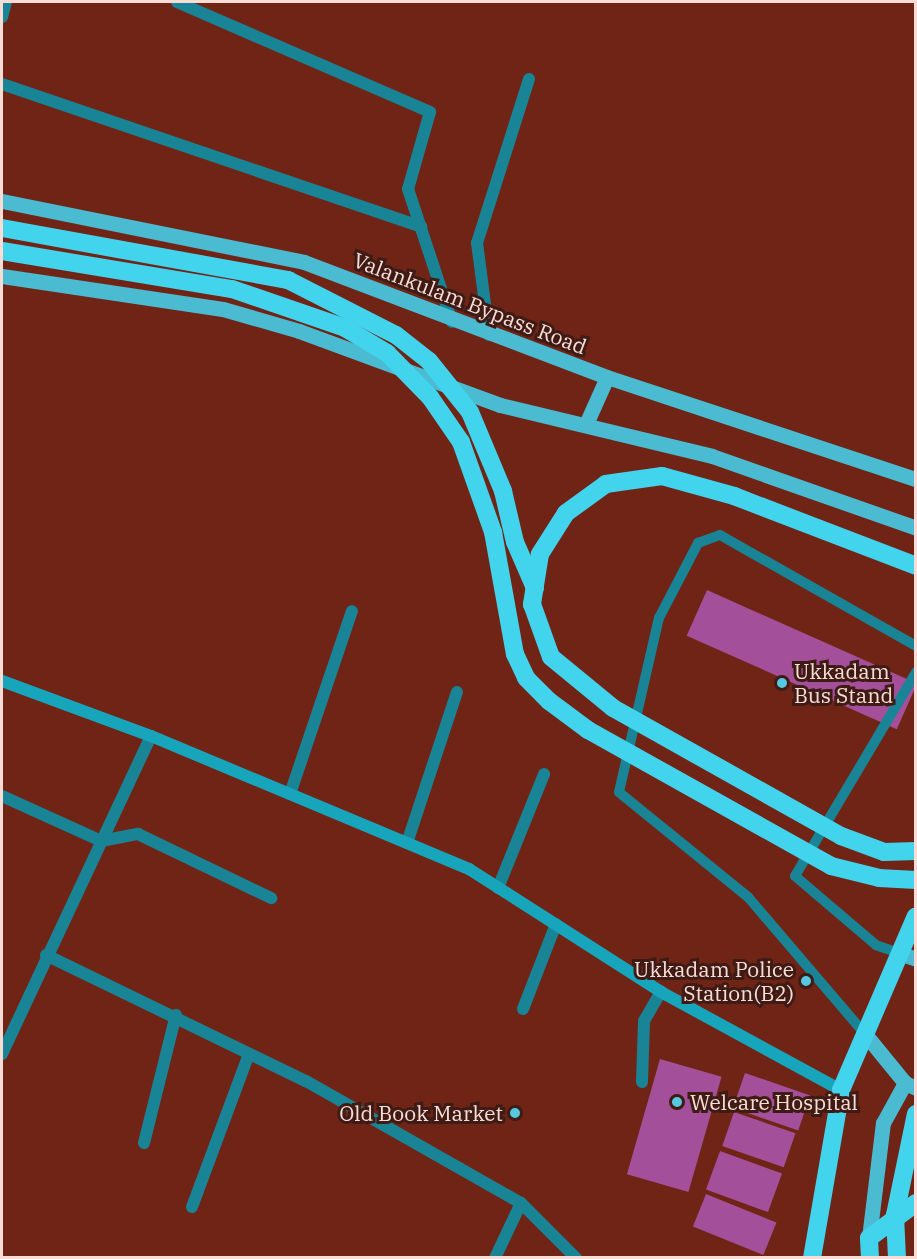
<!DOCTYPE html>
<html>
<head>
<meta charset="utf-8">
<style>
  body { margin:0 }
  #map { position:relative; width:917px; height:1259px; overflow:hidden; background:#6f2416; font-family:"IBM Plex Serif",serif }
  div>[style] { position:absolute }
  .building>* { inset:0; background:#a44f99; transform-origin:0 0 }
  .lane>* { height:10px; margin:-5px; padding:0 5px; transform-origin:5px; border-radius:5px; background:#198496 }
  .street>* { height:12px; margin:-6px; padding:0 6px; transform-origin:6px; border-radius:6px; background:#198496 }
  .secondary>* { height:12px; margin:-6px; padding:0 6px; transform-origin:6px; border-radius:6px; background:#17a5bc }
  .primary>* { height:15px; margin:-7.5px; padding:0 7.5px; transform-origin:7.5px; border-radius:7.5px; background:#4abbd1 }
  .highway>* { height:18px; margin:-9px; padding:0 9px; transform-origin:9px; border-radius:9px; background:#42d3ed }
  .highway-bridge>* { height:18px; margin:-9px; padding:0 9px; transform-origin:9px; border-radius:9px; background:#42d3ed }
  .dots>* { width:16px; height:16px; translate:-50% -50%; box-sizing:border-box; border:3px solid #3e1c15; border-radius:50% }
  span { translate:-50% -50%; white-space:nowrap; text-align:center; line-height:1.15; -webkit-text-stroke:6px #3e1c15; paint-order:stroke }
  .street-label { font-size:21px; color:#f9dcd6 }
  .poi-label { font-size:21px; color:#f9dcd6 }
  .left { translate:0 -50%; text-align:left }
  .right { translate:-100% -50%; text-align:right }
  .frame { position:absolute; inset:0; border:3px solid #f9dcd6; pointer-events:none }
</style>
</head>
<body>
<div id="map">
  <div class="building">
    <div style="left:707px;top:590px;width:230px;height:50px;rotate:24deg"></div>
    <div style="left:660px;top:1059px;width:64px;height:120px;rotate:16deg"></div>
    <div style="left:745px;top:1073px;width:69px;height:37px;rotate:19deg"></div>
    <div style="left:734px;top:1112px;width:65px;height:36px;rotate:19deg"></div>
    <div style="left:720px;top:1151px;width:66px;height:41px;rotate:20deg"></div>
    <div style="left:706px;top:1194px;width:76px;height:35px;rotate:22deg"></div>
  </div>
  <div class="lane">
    <div style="left:899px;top:953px;width:24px;rotate:-161deg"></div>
    <div style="left:876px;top:945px;width:106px;rotate:-139.6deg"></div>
    <div style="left:795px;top:876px;width:237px;rotate:-59.3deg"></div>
    <div style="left:865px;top:1034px;width:180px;rotate:-130.5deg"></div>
    <div style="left:748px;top:897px;width:166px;rotate:-140.9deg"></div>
    <div style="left:619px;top:792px;width:179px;rotate:-77.1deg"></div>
    <div style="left:659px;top:618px;width:85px;rotate:-62.5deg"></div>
    <div style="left:698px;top:543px;width:23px;rotate:-20deg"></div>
    <div style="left:720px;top:535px;width:225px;rotate:29.5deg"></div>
  </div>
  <div class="street">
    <div style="left:177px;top:2px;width:276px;rotate:23.5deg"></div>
    <div style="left:430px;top:112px;width:80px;rotate:105.9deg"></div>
    <div style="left:408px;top:189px;width:140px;rotate:71.7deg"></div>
    <div style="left:2px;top:17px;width:16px;rotate:-75deg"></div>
    <div style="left:2px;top:84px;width:443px;rotate:18.8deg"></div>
    <div style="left:489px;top:335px;width:93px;rotate:-97.4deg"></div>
    <div style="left:477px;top:243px;width:172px;rotate:-72.4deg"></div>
    <div style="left:290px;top:794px;width:193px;rotate:-71.3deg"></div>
    <div style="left:2px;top:796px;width:109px;rotate:24.4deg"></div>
    <div style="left:101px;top:841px;width:38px;rotate:-11deg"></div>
    <div style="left:138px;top:834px;width:148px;rotate:25.7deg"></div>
    <div style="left:407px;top:843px;width:159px;rotate:-71.7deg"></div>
    <div style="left:498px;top:888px;width:123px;rotate:-68deg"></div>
    <div style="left:46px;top:955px;width:289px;rotate:25.9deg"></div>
    <div style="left:306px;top:1081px;width:247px;rotate:29.6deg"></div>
    <div style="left:523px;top:1009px;width:91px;rotate:-68.8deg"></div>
    <div style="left:2px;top:1054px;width:351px;rotate:-64.9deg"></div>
    <div style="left:642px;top:1082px;width:61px;rotate:-88.1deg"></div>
    <div style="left:644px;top:1021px;width:34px;rotate:-60deg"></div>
    <div style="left:144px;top:1143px;width:132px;rotate:-76deg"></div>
    <div style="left:192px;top:1207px;width:163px;rotate:-69.6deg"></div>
    <div style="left:495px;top:1258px;width:61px;rotate:-64.7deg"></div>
    <div style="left:521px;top:1203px;width:78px;rotate:45deg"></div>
  </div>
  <div class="secondary">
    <div style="left:2px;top:681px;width:159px;rotate:20.3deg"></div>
    <div style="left:151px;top:736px;width:345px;rotate:22.7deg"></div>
    <div style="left:469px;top:869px;width:228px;rotate:32.6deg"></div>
    <div style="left:661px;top:992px;width:205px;rotate:28.6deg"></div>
  </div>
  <div class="primary">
    <div style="left:2px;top:201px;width:308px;rotate:11.4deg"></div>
    <div style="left:304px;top:262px;width:324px;rotate:20.8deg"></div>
    <div style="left:607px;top:377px;width:325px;rotate:18.3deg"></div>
    <div style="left:2px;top:276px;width:223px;rotate:8.5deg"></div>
    <div style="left:223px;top:309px;width:79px;rotate:16.1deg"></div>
    <div style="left:299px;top:331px;width:214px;rotate:20.2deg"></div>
    <div style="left:500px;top:405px;width:218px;rotate:13.5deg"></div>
    <div style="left:712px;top:456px;width:216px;rotate:19.4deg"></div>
    <div style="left:586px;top:424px;width:51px;rotate:-65.9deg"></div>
    <div style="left:899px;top:953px;width:18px;rotate:19deg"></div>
    <div style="left:865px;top:1034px;width:63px;rotate:50.8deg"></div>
    <div style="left:905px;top:1083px;width:12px;rotate:24deg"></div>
    <div style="left:869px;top:1238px;width:116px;rotate:-83.1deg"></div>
    <div style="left:883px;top:1123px;width:46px;rotate:-61.2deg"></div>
  </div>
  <div class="highway">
    <div style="left:662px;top:476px;width:75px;rotate:15.5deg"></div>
    <div style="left:734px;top:496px;width:195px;rotate:21deg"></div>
    <div style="left:812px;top:1258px;width:170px;rotate:-80.2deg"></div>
    <div style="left:841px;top:1090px;width:189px;rotate:-66.7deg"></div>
    <div style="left:870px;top:1258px;width:20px;rotate:-93deg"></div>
    <div style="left:869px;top:1238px;width:59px;rotate:-36.7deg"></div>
  </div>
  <div class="highway-bridge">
    <div style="left:2px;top:228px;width:291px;rotate:10.3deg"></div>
    <div style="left:288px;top:280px;width:121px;rotate:27deg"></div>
    <div style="left:396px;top:335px;width:42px;rotate:38.2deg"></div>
    <div style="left:429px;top:361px;width:65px;rotate:51.2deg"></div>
    <div style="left:470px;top:412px;width:86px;rotate:67.3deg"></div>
    <div style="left:503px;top:491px;width:52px;rotate:76.8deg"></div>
    <div style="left:515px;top:542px;width:50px;rotate:66.5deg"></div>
    <div style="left:2px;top:251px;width:233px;rotate:9.4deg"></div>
    <div style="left:232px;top:289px;width:120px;rotate:19deg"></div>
    <div style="left:345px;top:328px;width:49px;rotate:30.8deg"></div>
    <div style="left:387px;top:353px;width:62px;rotate:45.7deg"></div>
    <div style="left:430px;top:397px;width:55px;rotate:55.4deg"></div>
    <div style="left:461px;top:442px;width:96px;rotate:70.4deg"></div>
    <div style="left:493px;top:532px;width:124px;rotate:79.8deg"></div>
    <div style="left:515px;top:654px;width:26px;rotate:65deg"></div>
    <div style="left:526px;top:678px;width:33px;rotate:45deg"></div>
    <div style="left:549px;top:701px;width:49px;rotate:36.6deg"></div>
    <div style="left:588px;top:730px;width:278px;rotate:29.2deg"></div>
    <div style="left:831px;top:866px;width:49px;rotate:14deg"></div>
    <div style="left:879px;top:878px;width:37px;rotate:3deg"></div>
    <div style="left:662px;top:476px;width:57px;rotate:171.9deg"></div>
    <div style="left:606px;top:484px;width:49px;rotate:144.1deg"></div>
    <div style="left:566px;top:513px;width:49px;rotate:122.4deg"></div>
    <div style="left:540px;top:554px;width:51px;rotate:99.1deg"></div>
    <div style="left:532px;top:604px;width:56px;rotate:70.3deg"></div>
    <div style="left:551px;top:657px;width:80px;rotate:39.4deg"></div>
    <div style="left:613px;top:708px;width:261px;rotate:29.3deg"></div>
    <div style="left:841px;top:836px;width:46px;rotate:20.4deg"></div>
    <div style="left:884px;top:852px;width:32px;rotate:-2deg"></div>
    <div style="left:897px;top:1258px;width:43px;rotate:-92.7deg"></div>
    <div style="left:895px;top:1215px;width:103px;rotate:-78.3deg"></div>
  </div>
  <div class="dots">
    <div style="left:782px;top:683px;background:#56c9e0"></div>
    <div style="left:806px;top:981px;background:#56c9e0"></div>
    <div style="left:677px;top:1102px;background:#56c9e0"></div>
    <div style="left:515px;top:1113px;background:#56c9e0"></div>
  </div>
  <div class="street-label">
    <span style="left:470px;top:303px;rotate:21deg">Valankulam Bypass Road</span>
  </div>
  <div class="poi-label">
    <span class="left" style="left:794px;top:683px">Ukkadam<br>Bus Stand</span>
    <span class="right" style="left:794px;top:981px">Ukkadam Police<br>Station(B2)</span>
    <span class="left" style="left:690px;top:1102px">Welcare Hospital</span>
    <span class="right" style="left:503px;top:1113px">Old Book Market</span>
  </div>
  <div class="frame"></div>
</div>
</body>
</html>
